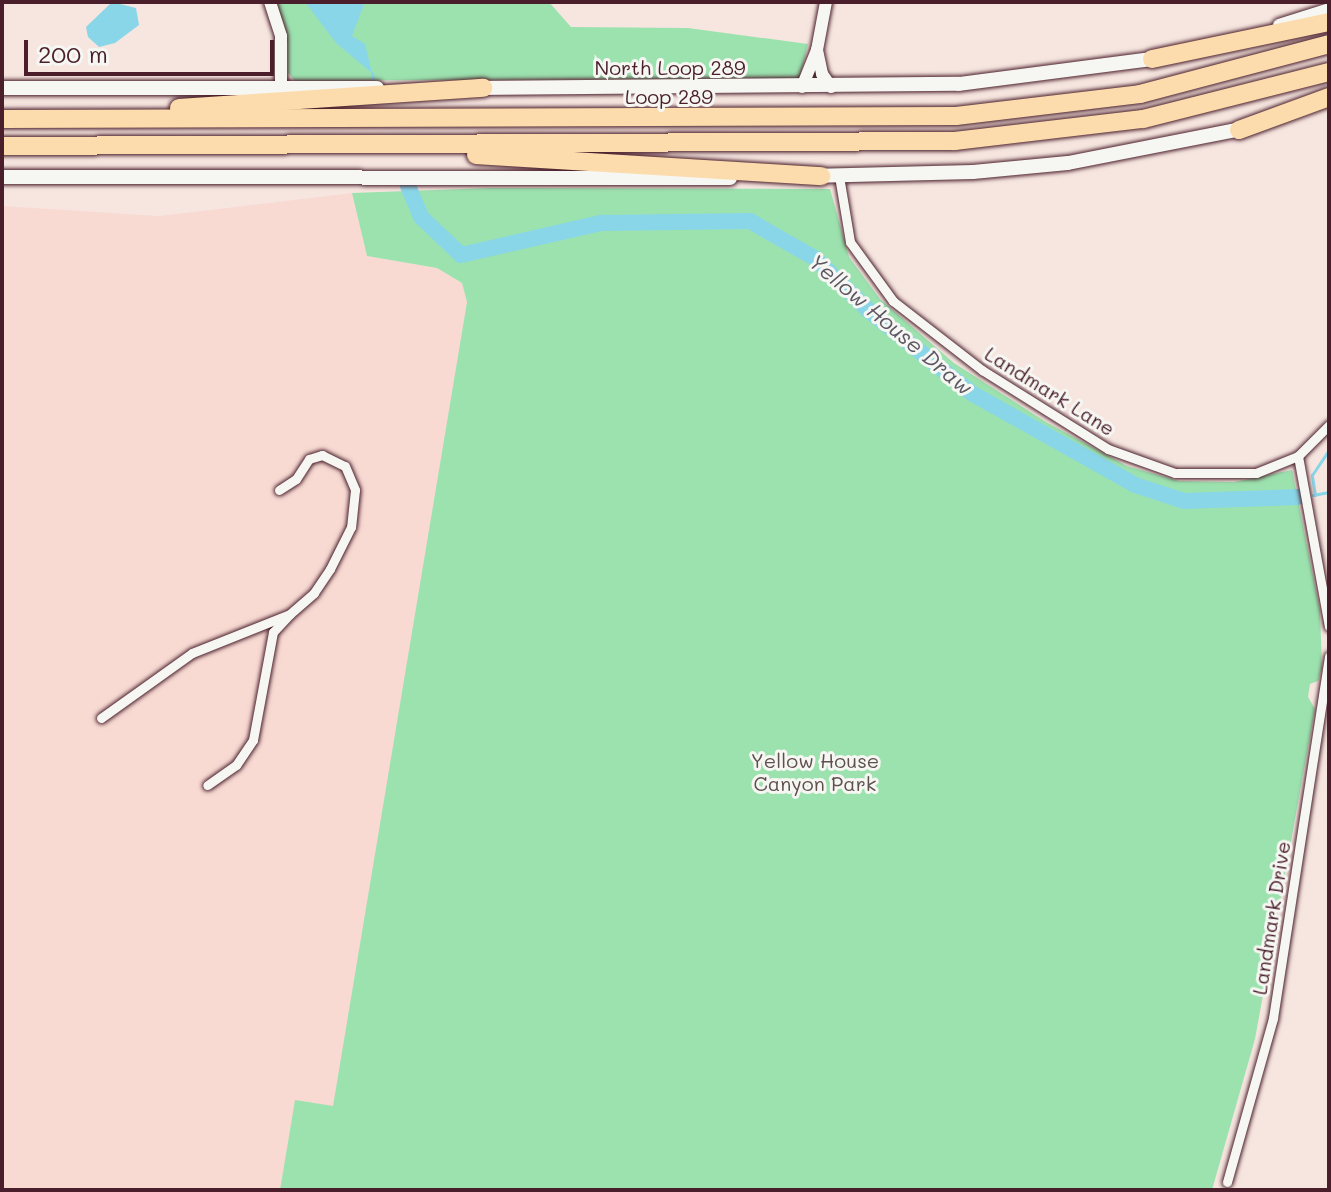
<!DOCTYPE html>
<html>
<head>
<meta charset="utf-8">
<style>
  body { margin:0 }
  #map { position:relative; width:1331px; height:1192px; overflow:hidden; background:#f7e6e0; font-family:Mali,sans-serif }
  div>[style] { position:absolute }
  .built>* { inset:0; background:#f8dad3 }
  .green>* { inset:0; background:#9ce2af }
  .water>* { inset:0; background:#89d6e8 }
  .stream>* { height:3px; margin:-1.5px; padding:0 1.5px; transform-origin:1.5px; border-radius:1.5px; background:#89d6e8 }
  .river>* { height:16px; margin:-8px; padding:0 8px; transform-origin:8px; border-radius:8px; background:#89d6e8 }
  .roads { filter:drop-shadow(0 0 2px #4a1f2b) drop-shadow(0 0 2px #4a1f2b) }
  .minor>* { height:9px; margin:-4.5px; padding:0 4.5px; transform-origin:4.5px; border-radius:4.5px; background:#f6f6f2 }
  .tertiary>* { height:12px; margin:-6px; padding:0 6px; transform-origin:6px; border-radius:6px; background:#f6f6f2 }
  .secondary>* { height:14px; margin:-7px; padding:0 7px; transform-origin:7px; border-radius:7px; background:#f6f6f2 }
  .motorway>* { height:18px; margin:-9px; padding:0 9px; transform-origin:9px; border-radius:9px; background:#fcdcac }
  span { translate:-50% -50%; white-space:nowrap; text-align:center; line-height:1.15; -webkit-text-stroke:6px #f6f6f2; paint-order:stroke }
  .street-label { font-size:20px; color:#4a1f2b }
  .park-label { font-size:20px; color:#5e504c }
  .water-label { font-size:22px; color:#5d5664; font-style:italic }
  .frame { position:absolute; inset:0; border:4px solid #4a1f2b; pointer-events:none }
  .scale { position:absolute; left:24px; top:40px; width:250px; height:36px; box-sizing:border-box; border:4px solid #4a1f2b; border-top:0; padding-left:10px; font-size:24px; line-height:28px; white-space:nowrap; color:#4a1f2b; -webkit-text-stroke:6px #f6f6f2; paint-order:stroke }
</style>
</head>
<body>
<div id="map">
  <div class="built">
    <div style="clip-path:polygon(352px 193px,367px 256px,437px 268px,462px 283px,467px 302px,333px 1107px,295px 1101px,280px 1190px,2px 1190px,2px 206px,159px 216px)"></div>
  </div>
  <div class="green">
    <div style="clip-path:polygon(276px 2px,549px 2px,571px 27px,688px 28px,808px 44px,800px 78px,295px 81px,288px 73px,288px 44px)"></div>
    <div style="clip-path:polygon(490px 188px,830px 189px,849px 257px,880px 299px,954px 363px,1046px 422px,1127px 466px,1179px 481px,1234px 482px,1292px 470px,1320px 611px,1322px 668px,1318px 681px,1310px 684px,1308px 697px,1315px 709px,1255px 1039px,1212px 1190px,280px 1190px,295px 1100px,333px 1106px,467px 302px,462px 283px,437px 268px,367px 256px,352px 193px)"></div>
  </div>
  <div class="water">
    <div style="clip-path:polygon(112px 2px,136px 8px,139px 25px,115px 43px,99px 47px,88px 37px,86px 27px)"></div>
    <div style="clip-path:polygon(305px 2px,365px 2px,352px 36px,365px 44px,372px 73px,336px 43px)"></div>
  </div>
  <div class="stream">
    <div style="left:372px;top:73px;width:5px;rotate:79deg"></div>
    <div style="left:1313px;top:495px;width:16px;rotate:-11deg"></div>
    <div style="left:1315px;top:495px;width:20px;rotate:-99deg"></div>
    <div style="left:1312px;top:475px;width:30px;rotate:-56deg"></div>
  </div>
  <div class="river">
    <div style="left:408px;top:186px;width:34px;rotate:67deg"></div>
    <div style="left:421px;top:217px;width:55px;rotate:43.5deg"></div>
    <div style="left:461px;top:255px;width:144px;rotate:-12.9deg"></div>
    <div style="left:601px;top:223px;width:149px;rotate:-0.8deg"></div>
    <div style="left:750px;top:221px;width:76px;rotate:29.9deg"></div>
    <div style="left:816px;top:259px;width:73px;rotate:44.4deg"></div>
    <div style="left:868px;top:310px;width:134px;rotate:38.7deg"></div>
    <div style="left:973px;top:394px;width:186px;rotate:29.3deg"></div>
    <div style="left:1135px;top:485px;width:52px;rotate:18.1deg"></div>
    <div style="left:1184px;top:501px;width:114px;rotate:-2deg"></div>
  </div>
  <div class="roads">
    <div class="minor">
      <div style="left:839px;top:176px;width:67px;rotate:80.5deg"></div>
      <div style="left:850px;top:242px;width:73px;rotate:53.9deg"></div>
      <div style="left:893px;top:301px;width:113px;rotate:37.8deg"></div>
      <div style="left:982px;top:370px;width:149px;rotate:32.1deg"></div>
      <div style="left:1108px;top:449px;width:71px;rotate:19.7deg"></div>
      <div style="left:1175px;top:473px;width:81px"></div>
      <div style="left:1256px;top:473px;width:45px;rotate:-22deg"></div>
      <div style="left:1298px;top:456px;width:44px;rotate:-45deg"></div>
      <div style="left:1298px;top:456px;width:173px;rotate:79.7deg"></div>
      <div style="left:279px;top:490px;width:20px;rotate:-33deg"></div>
      <div style="left:296px;top:479px;width:24px;rotate:-57deg"></div>
      <div style="left:309px;top:459px;width:14px;rotate:-17deg"></div>
      <div style="left:322px;top:455px;width:25px;rotate:26deg"></div>
      <div style="left:345px;top:466px;width:26px;rotate:67deg"></div>
      <div style="left:355px;top:490px;width:37px;rotate:96deg"></div>
      <div style="left:351px;top:527px;width:47px;rotate:116.6deg"></div>
      <div style="left:330px;top:569px;width:29px;rotate:124deg"></div>
      <div style="left:314px;top:593px;width:32px;rotate:139deg"></div>
      <div style="left:101px;top:718px;width:112px;rotate:-35.5deg"></div>
      <div style="left:192px;top:653px;width:105px;rotate:-21.7deg"></div>
      <div style="left:290px;top:614px;width:25px;rotate:133deg"></div>
      <div style="left:273px;top:632px;width:110px;rotate:100.5deg"></div>
      <div style="left:253px;top:740px;width:30px;rotate:124deg"></div>
      <div style="left:236px;top:765px;width:35px;rotate:145deg"></div>
      <div style="left:1227px;top:1182px;width:170px;rotate:-74.3deg"></div>
      <div style="left:1273px;top:1018px;width:366px;rotate:-81.2deg"></div>
    </div>
    <div class="tertiary">
      <div style="left:270px;top:2px;width:36px;rotate:72deg"></div>
      <div style="left:281px;top:36px;width:52px;rotate:90deg"></div>
      <div style="left:1279px;top:25px;width:52px;rotate:-17.7deg"></div>
      <div style="left:817px;top:50px;width:25px;rotate:78deg"></div>
      <div style="left:822px;top:74px;width:16px;rotate:55deg"></div>
      <div style="left:802px;top:87px;width:40px;rotate:-68deg"></div>
      <div style="left:817px;top:50px;width:49px;rotate:-79.4deg"></div>
    </div>
    <div class="secondary">
      <div style="left:2px;top:88px;width:375px"></div>
      <div style="left:474px;top:88px;width:485px;rotate:-0.5deg"></div>
      <div style="left:959px;top:84px;width:195px;rotate:-7.4deg"></div>
      <div style="left:810px;top:176px;width:163px;rotate:-1.4deg"></div>
      <div style="left:973px;top:172px;width:95px;rotate:-5.4deg"></div>
      <div style="left:1068px;top:163px;width:181px;rotate:-11.1deg"></div>
      <div style="left:2px;top:177px;width:728px;rotate:0.08deg"></div>
    </div>
    <div class="motorway">
      <div style="left:1152px;top:59px;width:181px;rotate:-11.8deg"></div>
      <div style="left:179px;top:108px;width:305px;rotate:-3.8deg"></div>
      <div style="left:2px;top:119px;width:954px;rotate:-0.18deg"></div>
      <div style="left:956px;top:116px;width:185px;rotate:-6.8deg"></div>
      <div style="left:1140px;top:94px;width:196px;rotate:-14.8deg"></div>
      <div style="left:1239px;top:130px;width:96px;rotate:-20.1deg"></div>
      <div style="left:2px;top:146px;width:953px;rotate:-0.3deg"></div>
      <div style="left:955px;top:141px;width:189px;rotate:-6.7deg"></div>
      <div style="left:1143px;top:119px;width:192px;rotate:-14.2deg"></div>
      <div style="left:476px;top:155px;width:346px;rotate:3.5deg"></div>
    </div>
  </div>
  <div class="street-label">
    <span style="left:670px;top:67px">North Loop 289</span>
    <span style="left:669px;top:96px">Loop 289</span>
    <span style="left:1050px;top:391px;rotate:32deg">Landmark Lane</span>
    <span style="left:1271px;top:918px;rotate:-81deg">Landmark Drive</span>
  </div>
  <div class="park-label">
    <span style="left:815px;top:772px">Yellow House<br>Canyon Park</span>
  </div>
  <div class="water-label">
    <span style="left:891px;top:324px;rotate:40deg">Yellow House Draw</span>
  </div>
  <div class="frame"></div>
  <div class="scale">200 m</div>
</div>
</body>
</html>
